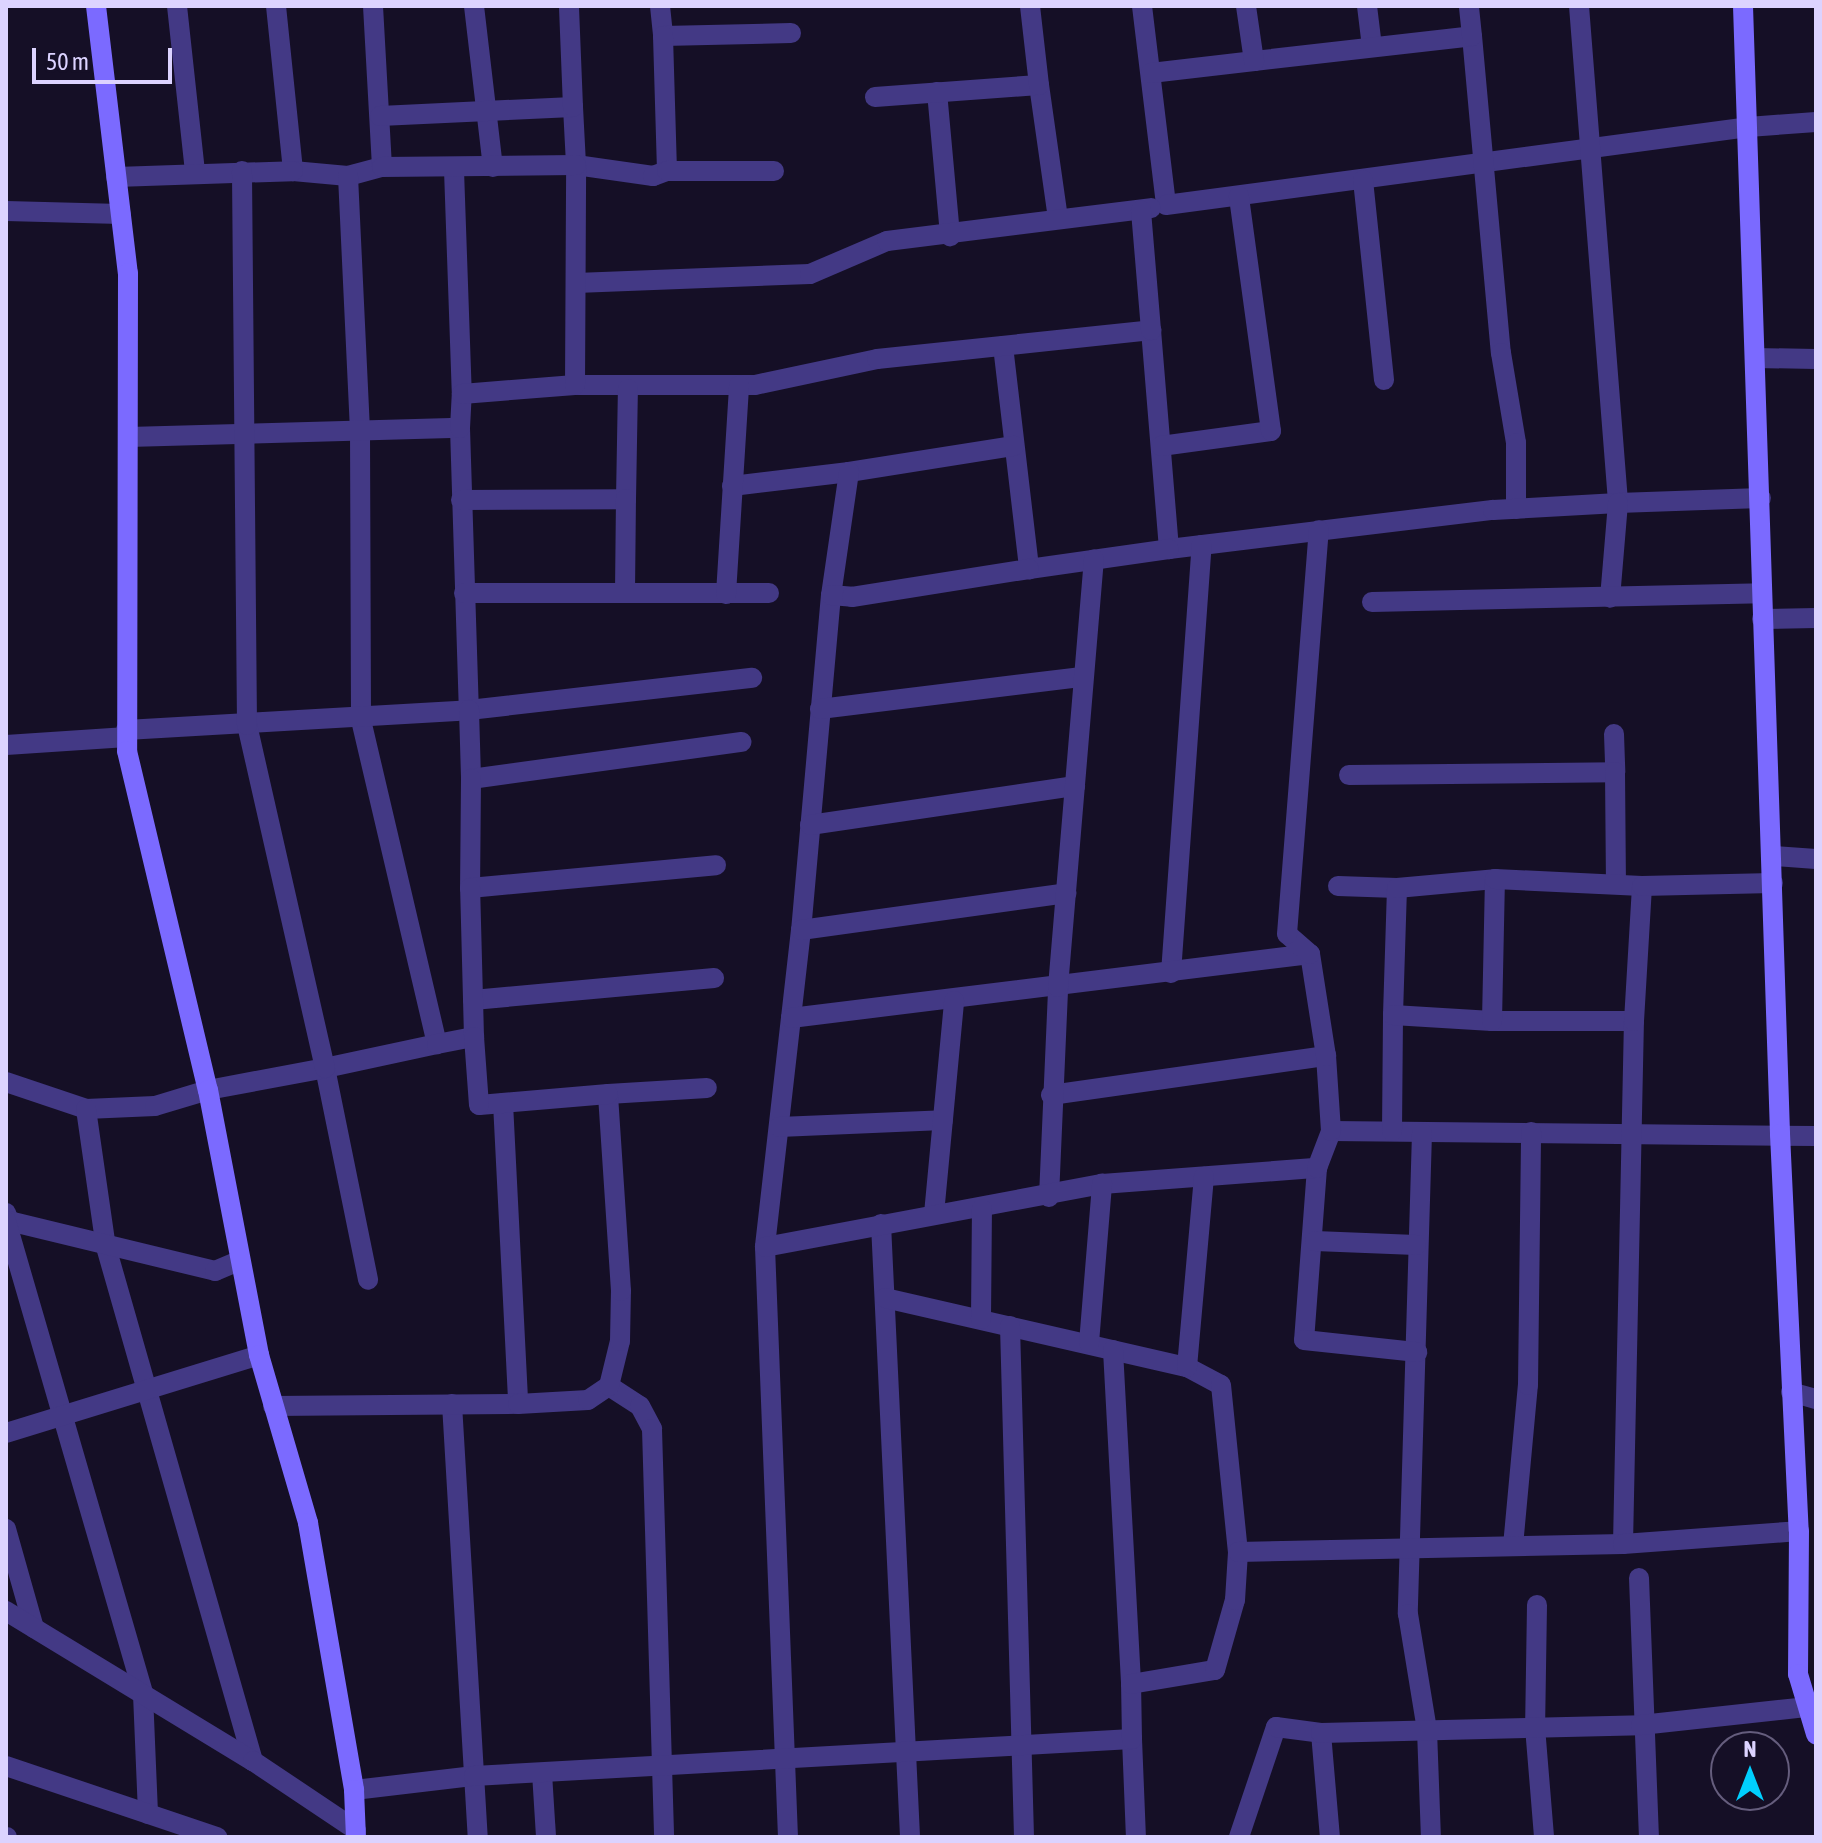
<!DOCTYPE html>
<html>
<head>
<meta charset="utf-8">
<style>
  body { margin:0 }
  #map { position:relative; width:1822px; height:1843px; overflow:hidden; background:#150f26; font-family:"Asap Condensed",sans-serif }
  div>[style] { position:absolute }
  .street>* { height:20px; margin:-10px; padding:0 10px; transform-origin:10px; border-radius:10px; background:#433985 }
  .secondary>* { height:20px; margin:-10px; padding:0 10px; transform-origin:10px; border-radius:10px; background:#7b6aff }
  span { translate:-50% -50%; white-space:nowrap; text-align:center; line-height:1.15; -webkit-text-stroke:6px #150f26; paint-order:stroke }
  .frame { position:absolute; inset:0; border:8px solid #dcd3ff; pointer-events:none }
  .north { position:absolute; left:1710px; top:1731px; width:80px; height:80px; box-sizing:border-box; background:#150f26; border:2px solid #655d7d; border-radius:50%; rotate:0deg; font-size:22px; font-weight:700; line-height:32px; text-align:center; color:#dcd3ff }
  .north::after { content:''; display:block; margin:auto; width:28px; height:36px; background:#00cffe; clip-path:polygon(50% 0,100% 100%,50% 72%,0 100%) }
  .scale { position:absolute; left:32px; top:48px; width:140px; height:36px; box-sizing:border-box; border:4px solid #dcd3ff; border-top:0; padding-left:10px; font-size:24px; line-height:28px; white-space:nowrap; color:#dcd3ff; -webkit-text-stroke:6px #150f26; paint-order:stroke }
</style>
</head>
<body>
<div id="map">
  <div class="street">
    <div style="left:177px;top:6px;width:168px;rotate:83.8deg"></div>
    <div style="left:276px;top:6px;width:166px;rotate:84.1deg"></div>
    <div style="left:293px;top:171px;width:55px;rotate:5.2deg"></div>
    <div style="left:348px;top:176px;width:35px;rotate:-15deg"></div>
    <div style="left:382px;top:167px;width:161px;rotate:-93.2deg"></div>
    <div style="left:474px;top:6px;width:162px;rotate:83.3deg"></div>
    <div style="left:660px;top:6px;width:30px;rotate:84deg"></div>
    <div style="left:663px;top:36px;width:128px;rotate:-1.3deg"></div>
    <div style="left:1142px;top:6px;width:200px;rotate:83.1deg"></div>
    <div style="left:1166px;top:205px;width:587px;rotate:-7.63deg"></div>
    <div style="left:1748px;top:127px;width:68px;rotate:-4.2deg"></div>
    <div style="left:1367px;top:6px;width:39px;rotate:83deg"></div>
    <div style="left:1579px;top:6px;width:499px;rotate:85.5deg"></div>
    <div style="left:1618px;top:503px;width:143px;rotate:-2deg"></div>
    <div style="left:663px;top:36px;width:135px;rotate:88.3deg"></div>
    <div style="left:1472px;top:36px;width:318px;rotate:84.8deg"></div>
    <div style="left:1501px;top:353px;width:91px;rotate:80.5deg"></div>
    <div style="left:1516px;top:443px;width:66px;rotate:90deg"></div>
    <div style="left:1254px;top:61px;width:219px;rotate:-6.5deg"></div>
    <div style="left:1472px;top:36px;width:30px;rotate:-96deg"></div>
    <div style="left:1151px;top:73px;width:104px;rotate:-6.6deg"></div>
    <div style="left:1254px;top:61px;width:56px;rotate:-98.3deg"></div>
    <div style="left:1039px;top:85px;width:134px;rotate:81.9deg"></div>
    <div style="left:937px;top:92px;width:145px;rotate:84.8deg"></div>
    <div style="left:875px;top:97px;width:164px;rotate:-4.2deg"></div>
    <div style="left:1039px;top:85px;width:80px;rotate:-96.5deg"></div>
    <div style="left:573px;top:107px;width:58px;rotate:87deg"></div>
    <div style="left:576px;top:165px;width:78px;rotate:8.1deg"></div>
    <div style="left:653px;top:176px;width:15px;rotate:-20deg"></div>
    <div style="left:667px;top:171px;width:107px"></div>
    <div style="left:380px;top:116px;width:193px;rotate:-2.7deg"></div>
    <div style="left:573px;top:107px;width:101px;rotate:-92.3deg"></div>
    <div style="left:454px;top:170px;width:224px;rotate:88deg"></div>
    <div style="left:348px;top:176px;width:255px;rotate:87.3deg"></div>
    <div style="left:360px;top:431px;width:289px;rotate:89.8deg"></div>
    <div style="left:361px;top:720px;width:333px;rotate:76.8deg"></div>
    <div style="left:437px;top:1044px;width:115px;rotate:167.9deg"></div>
    <div style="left:325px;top:1068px;width:216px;rotate:78.5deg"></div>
    <div style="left:116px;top:177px;width:177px;rotate:-1.9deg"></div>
    <div style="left:1363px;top:180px;width:201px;rotate:84deg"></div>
    <div style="left:6px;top:211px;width:115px;rotate:1.5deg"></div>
    <div style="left:576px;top:283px;width:234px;rotate:-2.2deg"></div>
    <div style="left:810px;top:274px;width:84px;rotate:-23.2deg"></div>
    <div style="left:887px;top:241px;width:266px;rotate:-7.1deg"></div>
    <div style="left:1151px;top:330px;width:220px;rotate:85.3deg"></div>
    <div style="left:1169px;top:549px;width:326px;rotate:-6.9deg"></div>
    <div style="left:1493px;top:510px;width:125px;rotate:-3.2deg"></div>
    <div style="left:1618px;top:503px;width:95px;rotate:94.8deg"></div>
    <div style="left:1003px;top:346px;width:225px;rotate:83.3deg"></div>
    <div style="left:1029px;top:569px;width:141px;rotate:-8.1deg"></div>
    <div style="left:1755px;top:358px;width:61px;rotate:0.9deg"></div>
    <div style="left:575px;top:385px;width:180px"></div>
    <div style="left:755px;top:385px;width:125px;rotate:-12deg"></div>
    <div style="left:877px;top:359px;width:276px;rotate:-6deg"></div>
    <div style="left:1151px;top:330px;width:120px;rotate:-94.8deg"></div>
    <div style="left:460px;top:428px;width:282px;rotate:88.2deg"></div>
    <div style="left:469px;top:710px;width:285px;rotate:-6.5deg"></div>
    <div style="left:128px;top:437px;width:332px;rotate:-1.6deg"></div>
    <div style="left:460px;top:428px;width:34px;rotate:-87deg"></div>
    <div style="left:462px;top:394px;width:113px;rotate:-4.6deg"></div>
    <div style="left:575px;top:385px;width:220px;rotate:-89.7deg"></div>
    <div style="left:576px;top:165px;width:194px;rotate:179.4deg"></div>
    <div style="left:1161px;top:446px;width:111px;rotate:-7.8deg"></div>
    <div style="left:1271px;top:431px;width:237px;rotate:-97.8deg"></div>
    <div style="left:849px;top:472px;width:167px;rotate:-9deg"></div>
    <div style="left:732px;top:486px;width:118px;rotate:-6.8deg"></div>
    <div style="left:849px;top:472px;width:124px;rotate:98.3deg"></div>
    <div style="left:831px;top:595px;width:336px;rotate:95.1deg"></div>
    <div style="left:801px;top:930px;width:319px;rotate:96.5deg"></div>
    <div style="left:765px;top:1247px;width:590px;rotate:87.77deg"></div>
    <div style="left:461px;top:500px;width:165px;rotate:-0.3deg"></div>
    <div style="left:626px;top:499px;width:110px;rotate:-89deg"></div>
    <div style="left:625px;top:592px;width:93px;rotate:-89.4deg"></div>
    <div style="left:464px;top:593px;width:305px"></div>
    <div style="left:726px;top:594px;width:209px;rotate:-86.4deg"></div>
    <div style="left:831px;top:595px;width:21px;rotate:5deg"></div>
    <div style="left:852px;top:597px;width:179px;rotate:-9deg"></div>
    <div style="left:1372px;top:602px;width:390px;rotate:-1.3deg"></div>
    <div style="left:1762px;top:619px;width:54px;rotate:-1.1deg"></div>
    <div style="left:820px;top:709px;width:264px;rotate:-7deg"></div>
    <div style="left:126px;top:730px;width:344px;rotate:-3.3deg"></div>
    <div style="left:469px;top:710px;width:69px;rotate:88.3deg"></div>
    <div style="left:471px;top:779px;width:273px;rotate:-7.8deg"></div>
    <div style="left:1614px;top:734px;width:38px;rotate:88deg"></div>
    <div style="left:6px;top:745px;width:121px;rotate:-3.8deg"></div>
    <div style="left:1349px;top:775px;width:266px;rotate:-0.6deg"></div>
    <div style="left:1615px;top:772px;width:112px;rotate:89.5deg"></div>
    <div style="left:471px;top:779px;width:109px;rotate:90.5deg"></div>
    <div style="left:470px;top:888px;width:247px;rotate:-5.3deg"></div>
    <div style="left:810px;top:825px;width:268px;rotate:-8.4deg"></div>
    <div style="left:1773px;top:856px;width:43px;rotate:4deg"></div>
    <div style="left:1338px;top:886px;width:59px;rotate:1.9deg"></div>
    <div style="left:801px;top:930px;width:268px;rotate:-7.9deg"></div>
    <div style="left:1171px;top:973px;width:429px;rotate:-85.9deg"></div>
    <div style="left:473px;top:1000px;width:242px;rotate:-5.2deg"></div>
    <div style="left:1393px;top:1015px;width:127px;rotate:-88.2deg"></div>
    <div style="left:1397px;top:888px;width:98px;rotate:-5.2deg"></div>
    <div style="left:791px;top:1018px;width:523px;rotate:-7.03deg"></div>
    <div style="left:1492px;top:1021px;width:142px"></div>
    <div style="left:437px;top:1044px;width:38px;rotate:-11deg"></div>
    <div style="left:474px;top:1037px;width:149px;rotate:-91.5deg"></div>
    <div style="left:6px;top:1082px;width:84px;rotate:18.6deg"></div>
    <div style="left:86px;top:1109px;width:69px;rotate:-2.5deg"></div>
    <div style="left:155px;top:1106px;width:55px;rotate:-16.8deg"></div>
    <div style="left:208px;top:1090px;width:119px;rotate:-10.6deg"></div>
    <div style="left:325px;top:1068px;width:352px;rotate:-102.8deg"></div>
    <div style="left:247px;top:725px;width:554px;rotate:-90.52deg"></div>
    <div style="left:608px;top:1094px;width:99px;rotate:-3.5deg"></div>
    <div style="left:1051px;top:1095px;width:278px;rotate:-8.1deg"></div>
    <div style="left:503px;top:1103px;width:301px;rotate:87.1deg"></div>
    <div style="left:86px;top:1109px;width:139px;rotate:81.8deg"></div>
    <div style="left:106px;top:1247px;width:535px;rotate:74.04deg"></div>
    <div style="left:779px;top:1127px;width:164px;rotate:-2.4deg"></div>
    <div style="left:1331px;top:1131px;width:485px;rotate:0.6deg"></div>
    <div style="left:1392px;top:1131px;width:116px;rotate:-89.5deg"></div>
    <div style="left:1393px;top:1015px;width:99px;rotate:3.5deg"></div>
    <div style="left:1492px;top:1021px;width:142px;rotate:-88.8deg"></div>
    <div style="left:1495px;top:879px;width:147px;rotate:2.7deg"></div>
    <div style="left:1422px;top:1133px;width:481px;rotate:91.7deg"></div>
    <div style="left:1408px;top:1614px;width:118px;rotate:80.7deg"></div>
    <div style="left:1427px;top:1730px;width:107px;rotate:87.9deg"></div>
    <div style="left:1317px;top:1168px;width:172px;rotate:94.3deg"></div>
    <div style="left:1304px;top:1340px;width:114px;rotate:6.1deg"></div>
    <div style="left:1049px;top:1197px;width:210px;rotate:-87.5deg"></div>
    <div style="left:1058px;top:987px;width:429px;rotate:-85.2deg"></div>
    <div style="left:6px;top:1213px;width:9px;rotate:69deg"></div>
    <div style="left:9px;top:1221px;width:212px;rotate:13.6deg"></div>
    <div style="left:215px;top:1271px;width:25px;rotate:-23deg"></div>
    <div style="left:934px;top:1214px;width:214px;rotate:-84.6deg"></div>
    <div style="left:6px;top:1221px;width:492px;rotate:73.8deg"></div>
    <div style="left:143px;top:1694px;width:120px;rotate:87.6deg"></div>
    <div style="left:881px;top:1224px;width:614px;rotate:87.29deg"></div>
    <div style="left:1315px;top:1241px;width:101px;rotate:2.3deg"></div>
    <div style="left:765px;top:1247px;width:343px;rotate:-10.6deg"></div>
    <div style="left:1102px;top:1184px;width:216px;rotate:-4.3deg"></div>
    <div style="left:1317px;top:1168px;width:40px;rotate:-69deg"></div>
    <div style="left:1331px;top:1131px;width:75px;rotate:-93.8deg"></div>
    <div style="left:1326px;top:1056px;width:103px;rotate:-98.9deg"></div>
    <div style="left:1310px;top:954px;width:30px;rotate:-139deg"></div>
    <div style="left:1287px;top:934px;width:405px;rotate:-85.5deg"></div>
    <div style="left:885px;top:1298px;width:310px;rotate:12.9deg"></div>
    <div style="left:1187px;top:1367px;width:38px;rotate:28deg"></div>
    <div style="left:1221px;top:1385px;width:168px;rotate:84.2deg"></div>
    <div style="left:981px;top:1319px;width:110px;rotate:-89.5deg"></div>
    <div style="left:1010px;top:1326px;width:511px;rotate:88.43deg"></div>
    <div style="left:1089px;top:1343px;width:160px;rotate:-85.3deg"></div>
    <div style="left:1113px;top:1350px;width:334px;rotate:86.9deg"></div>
    <div style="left:1187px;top:1367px;width:191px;rotate:-84.9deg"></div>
    <div style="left:609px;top:1386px;width:37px;rotate:33deg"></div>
    <div style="left:640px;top:1406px;width:26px;rotate:62deg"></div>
    <div style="left:652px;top:1429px;width:408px;rotate:88.3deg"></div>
    <div style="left:1791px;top:1392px;width:26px;rotate:16deg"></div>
    <div style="left:452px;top:1404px;width:434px;rotate:86.6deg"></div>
    <div style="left:273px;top:1406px;width:245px;rotate:-0.5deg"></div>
    <div style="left:518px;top:1404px;width:70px;rotate:-3.3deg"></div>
    <div style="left:588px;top:1400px;width:25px;rotate:-34deg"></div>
    <div style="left:609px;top:1386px;width:46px;rotate:-76.3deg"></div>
    <div style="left:620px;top:1341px;width:50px;rotate:-88.9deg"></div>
    <div style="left:621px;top:1291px;width:197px;rotate:-93.8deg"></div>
    <div style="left:608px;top:1094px;width:129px;rotate:175.1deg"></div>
    <div style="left:479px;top:1105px;width:68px;rotate:-94.2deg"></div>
    <div style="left:6px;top:1433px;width:265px;rotate:-17.1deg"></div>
    <div style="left:6px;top:1529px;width:103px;rotate:74.2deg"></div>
    <div style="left:1623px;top:1544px;width:523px;rotate:-88.8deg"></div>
    <div style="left:1634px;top:1021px;width:135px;rotate:-86.6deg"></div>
    <div style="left:1642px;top:886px;width:131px;rotate:-1.3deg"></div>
    <div style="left:1513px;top:1546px;width:162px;rotate:-84.7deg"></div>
    <div style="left:1528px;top:1385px;width:253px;rotate:-89.3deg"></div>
    <div style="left:1639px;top:1578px;width:259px;rotate:87.8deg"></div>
    <div style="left:1537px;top:1605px;width:122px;rotate:90.9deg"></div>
    <div style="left:1535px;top:1727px;width:110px;rotate:85.3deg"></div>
    <div style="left:6px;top:1611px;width:289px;rotate:31.3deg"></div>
    <div style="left:253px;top:1761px;width:124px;rotate:33.8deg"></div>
    <div style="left:1321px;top:1733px;width:104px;rotate:85.1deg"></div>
    <div style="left:1132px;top:1739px;width:98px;rotate:87.7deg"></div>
    <div style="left:6px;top:1766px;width:223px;rotate:18.6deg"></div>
    <div style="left:542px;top:1773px;width:64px;rotate:86.4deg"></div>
    <div style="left:354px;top:1790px;width:121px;rotate:-6.7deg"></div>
    <div style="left:474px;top:1776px;width:659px;rotate:-3.22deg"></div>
    <div style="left:1132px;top:1739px;width:55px;rotate:-91deg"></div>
    <div style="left:1131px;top:1684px;width:85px;rotate:-9.5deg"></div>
    <div style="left:1215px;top:1670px;width:73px;rotate:-74.1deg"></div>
    <div style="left:1235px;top:1600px;width:48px;rotate:-86.4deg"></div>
    <div style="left:1238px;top:1552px;width:385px;rotate:-1.2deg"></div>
    <div style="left:1623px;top:1544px;width:176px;rotate:-4.2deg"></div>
    <div style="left:6px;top:1837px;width:1px"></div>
    <div style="left:1239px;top:1837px;width:116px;rotate:-71.4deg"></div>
    <div style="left:1276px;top:1727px;width:45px;rotate:7.6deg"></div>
    <div style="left:1321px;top:1733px;width:320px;rotate:-1.4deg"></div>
    <div style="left:1641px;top:1725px;width:168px;rotate:-6.2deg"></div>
  </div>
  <div class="secondary">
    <div style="left:96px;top:6px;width:269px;rotate:83.2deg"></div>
    <div style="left:128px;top:273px;width:478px;rotate:90.1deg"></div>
    <div style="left:127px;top:751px;width:349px;rotate:76.6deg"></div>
    <div style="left:208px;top:1090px;width:270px;rotate:79.1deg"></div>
    <div style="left:259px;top:1355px;width:175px;rotate:73.7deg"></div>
    <div style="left:308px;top:1523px;width:271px;rotate:80.2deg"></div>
    <div style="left:354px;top:1790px;width:47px;rotate:87.6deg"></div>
    <div style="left:1743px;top:6px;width:1129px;rotate:88.12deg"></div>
    <div style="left:1780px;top:1134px;width:397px;rotate:87.3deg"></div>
    <div style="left:1799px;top:1531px;width:143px;rotate:90.4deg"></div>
    <div style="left:1798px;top:1674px;width:63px;rotate:73.3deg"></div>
  </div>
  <div class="frame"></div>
  <div class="north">N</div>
  <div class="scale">50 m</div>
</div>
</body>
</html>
